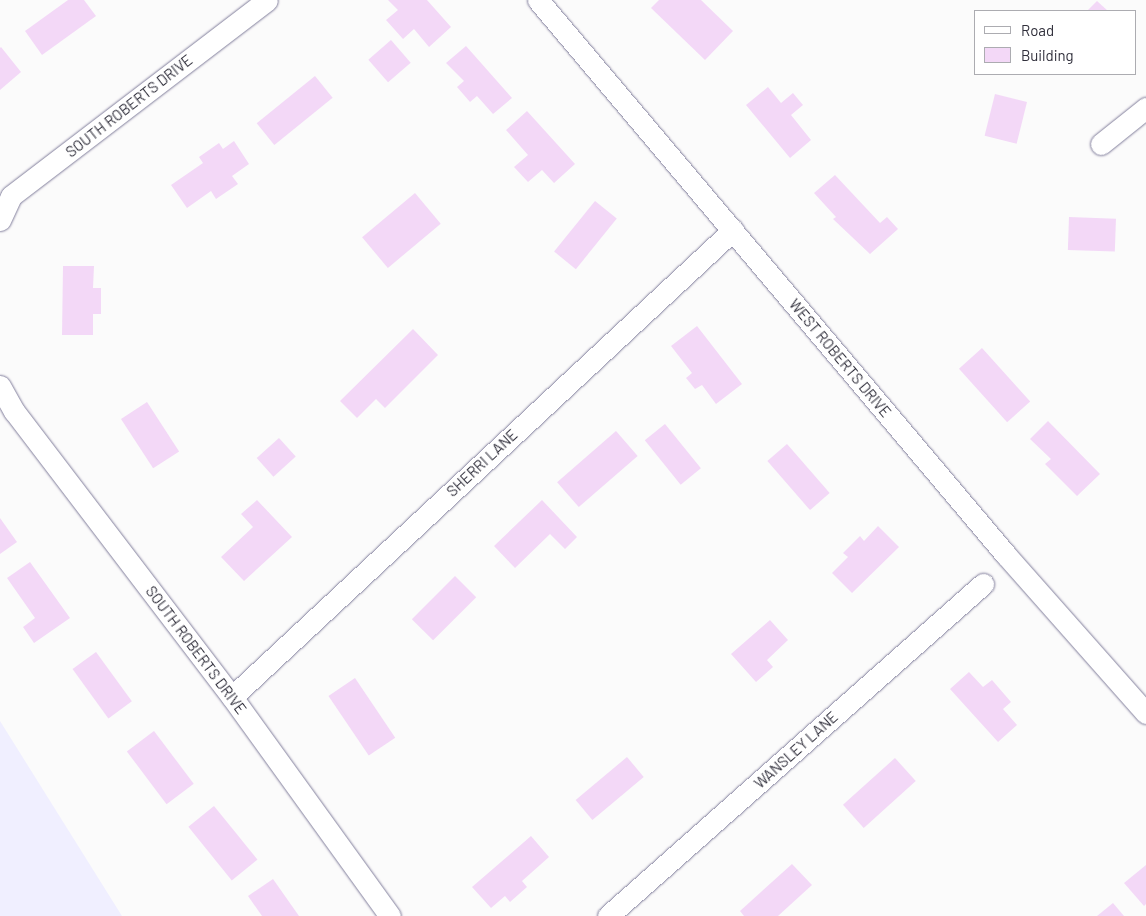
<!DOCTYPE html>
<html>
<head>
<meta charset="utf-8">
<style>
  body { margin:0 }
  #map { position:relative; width:1146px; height:916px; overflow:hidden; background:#fbfbfb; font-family:Barlow,sans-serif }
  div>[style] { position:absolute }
  .built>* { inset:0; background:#f0efff }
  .building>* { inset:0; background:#f3d8f7; transform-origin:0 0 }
  .roads { filter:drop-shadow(0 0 1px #827f9c) drop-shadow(0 0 1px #827f9c) }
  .street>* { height:21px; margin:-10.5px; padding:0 10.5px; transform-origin:10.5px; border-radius:10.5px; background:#fff }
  span { translate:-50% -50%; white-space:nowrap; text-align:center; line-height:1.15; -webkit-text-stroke:4px #fff; paint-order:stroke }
  .street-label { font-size:15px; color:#302f3b }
  .legend { position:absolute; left:974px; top:10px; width:162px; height:65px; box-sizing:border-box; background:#fff; border:1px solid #acacb1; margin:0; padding:6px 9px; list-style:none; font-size:15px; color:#302f3b }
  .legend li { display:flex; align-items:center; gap:10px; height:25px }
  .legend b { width:25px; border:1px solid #acacb1 }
</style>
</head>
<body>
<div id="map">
  <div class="built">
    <div style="clip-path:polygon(0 720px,0 721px,122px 916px,0 916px)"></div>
  </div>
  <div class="building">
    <div style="clip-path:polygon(68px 0,84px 0,96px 16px,42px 55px,25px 31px)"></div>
    <div style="clip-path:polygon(388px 0,427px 0,451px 27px,429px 47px,414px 29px,403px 39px,386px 20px,398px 10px)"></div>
    <div style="clip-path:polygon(659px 0,701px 0,733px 31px,705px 60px,651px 8px)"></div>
    <div style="clip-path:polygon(1097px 1px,1108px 11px,1087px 11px)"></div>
    <div style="left:391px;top:40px;width:30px;height:30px;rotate:49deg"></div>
    <div style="clip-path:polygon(466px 46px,512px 98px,493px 114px,477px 96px,470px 102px,457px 87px,464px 81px,446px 63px)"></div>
    <div style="clip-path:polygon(1px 47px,21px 72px,0 90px,0 48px)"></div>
    <div style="left:315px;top:76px;width:28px;height:75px;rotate:51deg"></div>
    <div style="clip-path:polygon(768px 87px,781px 103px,793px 93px,803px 105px,791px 115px,811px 140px,790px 158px,746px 105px)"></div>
    <div style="left:995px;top:94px;width:33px;height:43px;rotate:14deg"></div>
    <div style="clip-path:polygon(527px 111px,575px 164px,554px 183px,542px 170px,528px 182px,514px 167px,528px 155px,506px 130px)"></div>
    <div style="clip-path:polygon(234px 141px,249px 164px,232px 176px,238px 184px,216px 199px,211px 191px,187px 208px,171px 185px,203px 163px,199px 157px,219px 143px,223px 149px)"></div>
    <div style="clip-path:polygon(835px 175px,880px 223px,887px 217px,898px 229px,870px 254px,833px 219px,836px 217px,814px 193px)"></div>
    <div style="left:415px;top:193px;width:40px;height:69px;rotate:50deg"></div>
    <div style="left:595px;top:201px;width:28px;height:65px;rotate:39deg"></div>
    <div style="left:1069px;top:217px;width:47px;height:33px;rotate:2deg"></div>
    <div style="clip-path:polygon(63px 266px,94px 266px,93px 288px,101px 288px,101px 314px,93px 314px,93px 335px,62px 335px)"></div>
    <div style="clip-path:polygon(697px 326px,742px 384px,716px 404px,702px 385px,695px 389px,686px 378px,692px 373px,671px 346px)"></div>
    <div style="clip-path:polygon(413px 329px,438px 355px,385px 408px,376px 399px,357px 418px,340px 401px)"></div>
    <div style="left:982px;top:348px;width:72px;height:31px;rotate:48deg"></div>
    <div style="left:147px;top:402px;width:59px;height:31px;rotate:57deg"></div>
    <div style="clip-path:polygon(1048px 421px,1100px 474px,1077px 496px,1045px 464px,1051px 459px,1030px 439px)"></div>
    <div style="left:665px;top:424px;width:57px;height:26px;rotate:51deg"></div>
    <div style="left:616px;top:431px;width:33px;height:78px;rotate:49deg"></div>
    <div style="left:279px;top:438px;width:25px;height:30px;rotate:48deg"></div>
    <div style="left:787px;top:444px;width:65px;height:26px;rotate:49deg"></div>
    <div style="clip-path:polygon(257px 500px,292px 537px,244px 581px,221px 557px,253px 527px,241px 514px)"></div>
    <div style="clip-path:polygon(542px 500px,577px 537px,565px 549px,550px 534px,515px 568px,494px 546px)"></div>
    <div style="clip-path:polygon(0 518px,17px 542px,0 554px)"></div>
    <div style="clip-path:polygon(878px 526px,899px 547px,852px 593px,832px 573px,848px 557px,843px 553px,860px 536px,864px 541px)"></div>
    <div style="clip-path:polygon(30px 562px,70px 618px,34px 643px,23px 627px,35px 618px,7px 578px)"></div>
    <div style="left:455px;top:576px;width:30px;height:61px;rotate:45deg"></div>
    <div style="clip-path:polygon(770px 620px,788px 640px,767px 660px,773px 667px,756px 682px,731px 654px)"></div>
    <div style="left:96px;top:652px;width:61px;height:29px;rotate:54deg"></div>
    <div style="clip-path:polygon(969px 672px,983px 687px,992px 680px,1011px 702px,1003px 709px,1017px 725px,998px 742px,950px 689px)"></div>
    <div style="left:355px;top:678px;width:72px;height:32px;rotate:56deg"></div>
    <div style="left:154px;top:731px;width:66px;height:34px;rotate:53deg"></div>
    <div style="left:627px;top:757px;width:26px;height:67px;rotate:50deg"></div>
    <div style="left:895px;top:758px;width:31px;height:70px;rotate:48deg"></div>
    <div style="left:214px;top:806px;width:69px;height:33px;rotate:51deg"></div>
    <div style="clip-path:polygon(531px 836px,549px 857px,522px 881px,527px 887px,510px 902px,505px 896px,491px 908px,472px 887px)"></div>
    <div style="clip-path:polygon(792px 864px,812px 885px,778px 916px,744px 916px,740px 911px)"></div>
    <div style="clip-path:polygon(1146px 865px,1146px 904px,1144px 906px,1124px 883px)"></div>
    <div style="clip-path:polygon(273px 879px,299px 916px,262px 916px,248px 896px)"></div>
    <div style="clip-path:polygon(1113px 903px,1124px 916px,1097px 916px)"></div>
  </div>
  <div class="roads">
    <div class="street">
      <div style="left:538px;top:0;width:726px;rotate:49.86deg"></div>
      <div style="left:1006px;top:555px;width:211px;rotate:48.5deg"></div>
      <div style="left:1101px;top:144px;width:58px;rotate:-38.7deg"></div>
      <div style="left:0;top:220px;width:26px;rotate:-65deg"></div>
      <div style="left:11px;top:196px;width:322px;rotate:-37.4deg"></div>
      <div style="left:0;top:386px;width:29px;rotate:61deg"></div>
      <div style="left:14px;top:411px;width:360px;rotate:52.7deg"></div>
      <div style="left:232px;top:697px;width:270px;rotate:54.2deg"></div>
      <div style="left:232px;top:697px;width:685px;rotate:-42.99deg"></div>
      <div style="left:608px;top:916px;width:501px;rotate:-41.52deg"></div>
    </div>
  </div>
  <div class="street-label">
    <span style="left:129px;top:106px;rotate:-38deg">SOUTH ROBERTS DRIVE</span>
    <span style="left:840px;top:358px;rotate:50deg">WEST ROBERTS DRIVE</span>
    <span style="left:482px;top:463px;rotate:-43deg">SHERRI LANE</span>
    <span style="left:196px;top:650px;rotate:53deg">SOUTH ROBERTS DRIVE</span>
    <span style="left:796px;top:750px;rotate:-42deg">WANSLEY LANE</span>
  </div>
  <ul class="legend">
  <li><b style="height:6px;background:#fff"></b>Road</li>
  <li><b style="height:14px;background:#f3d8f7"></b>Building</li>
  </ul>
</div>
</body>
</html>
